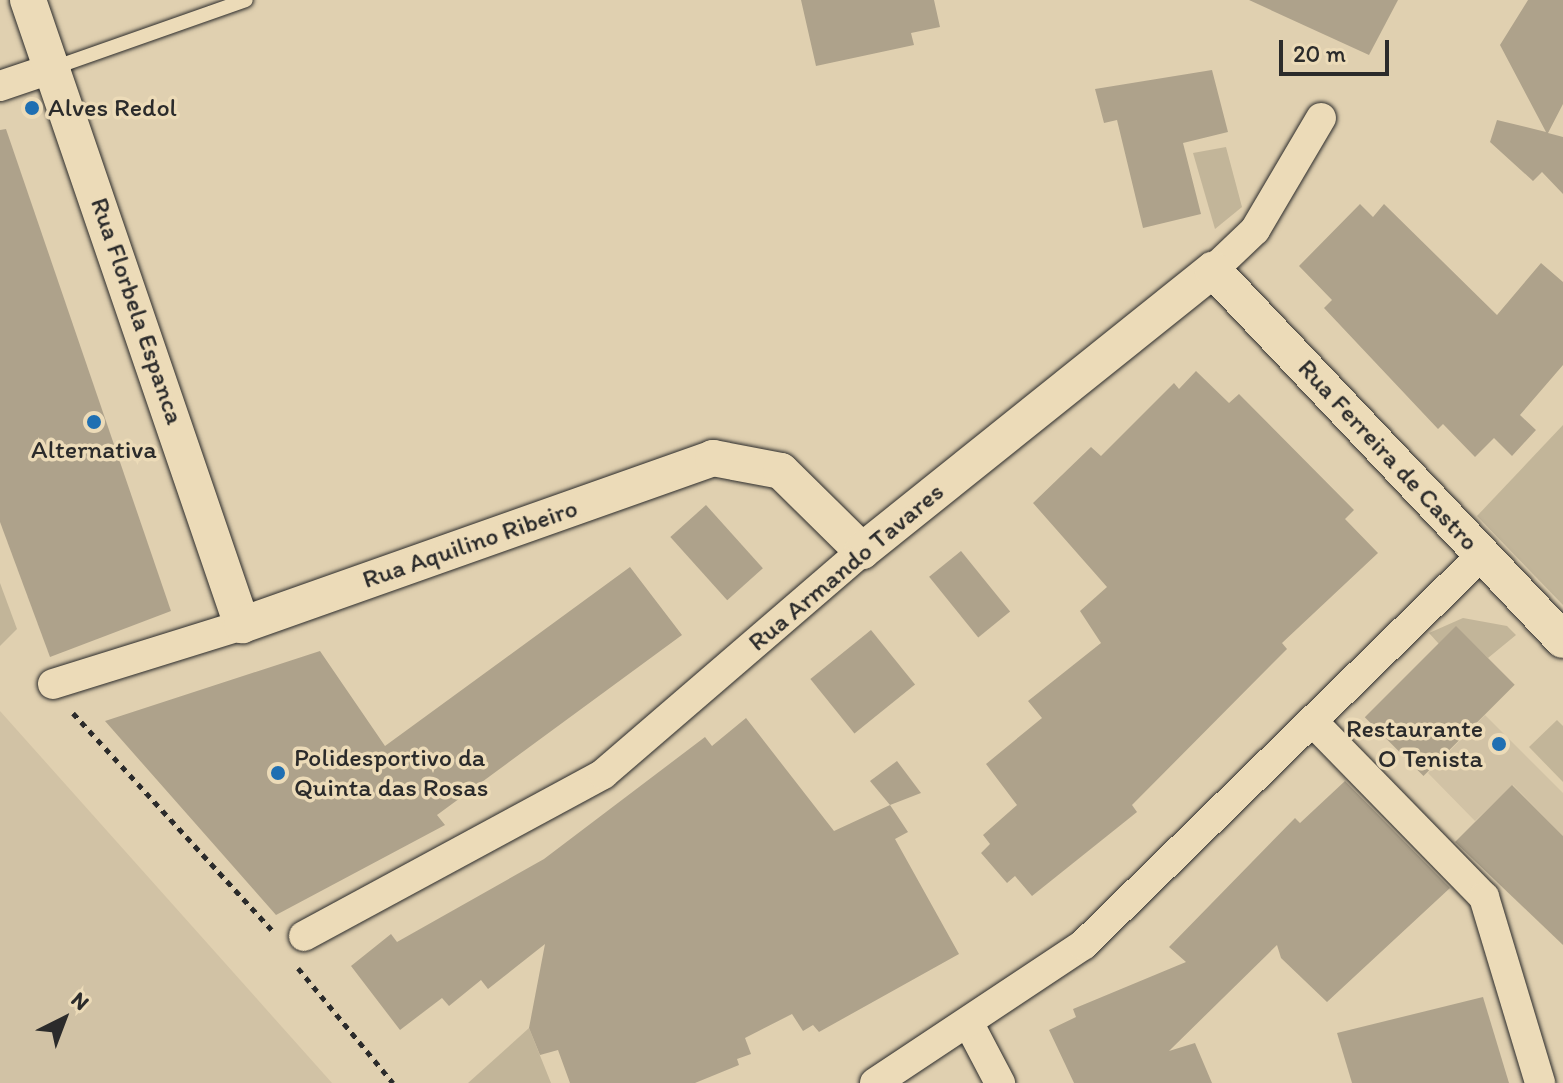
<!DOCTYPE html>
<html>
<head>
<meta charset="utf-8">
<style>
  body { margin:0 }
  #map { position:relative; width:1563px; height:1083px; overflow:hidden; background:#e0d0b0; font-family:Itim,sans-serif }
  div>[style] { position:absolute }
  .built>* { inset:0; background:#d1c2a5 }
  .green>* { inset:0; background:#c2b599 }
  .building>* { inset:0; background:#aea28b; transform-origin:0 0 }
  .path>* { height:5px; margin-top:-2.5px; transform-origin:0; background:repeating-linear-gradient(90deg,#2b2b2b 0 6px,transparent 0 12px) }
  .roads { filter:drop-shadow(0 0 2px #2b2b2b) drop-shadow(0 0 2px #2b2b2b) }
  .service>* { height:14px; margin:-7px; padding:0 7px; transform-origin:7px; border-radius:7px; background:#ecdbb8 }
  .minor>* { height:30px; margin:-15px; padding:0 15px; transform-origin:15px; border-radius:15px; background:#ecdbb8 }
  .tertiary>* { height:36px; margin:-18px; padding:0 18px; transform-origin:18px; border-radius:18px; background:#ecdbb8 }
  .dots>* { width:22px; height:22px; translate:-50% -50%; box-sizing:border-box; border:4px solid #ecdbb8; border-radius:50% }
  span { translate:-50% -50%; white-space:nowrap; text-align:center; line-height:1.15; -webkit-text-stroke:7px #ecdbb8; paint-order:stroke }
  .poi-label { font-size:26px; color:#2b2b2b }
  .left { translate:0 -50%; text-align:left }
  .right { translate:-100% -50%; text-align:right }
  .street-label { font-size:26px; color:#2b2b2b }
  .north { position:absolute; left:24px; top:979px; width:80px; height:80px; -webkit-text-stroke:6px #ecdbb8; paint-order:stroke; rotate:42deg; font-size:22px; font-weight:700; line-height:32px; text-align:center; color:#2b2b2b }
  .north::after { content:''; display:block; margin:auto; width:28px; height:36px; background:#2b2b2b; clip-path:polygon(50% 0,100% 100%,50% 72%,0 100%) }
  .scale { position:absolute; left:1279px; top:40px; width:110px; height:36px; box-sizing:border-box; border:4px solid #2b2b2b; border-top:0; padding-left:10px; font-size:24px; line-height:28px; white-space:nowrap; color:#2b2b2b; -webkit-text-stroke:6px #ecdbb8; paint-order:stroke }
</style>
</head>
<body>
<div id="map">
  <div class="built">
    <div style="clip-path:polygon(0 711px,332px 1083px,0 1083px)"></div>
    <div style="clip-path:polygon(1485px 715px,1563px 793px,1563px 836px,1513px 785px,1475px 821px,1428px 773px)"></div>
  </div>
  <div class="green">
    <div style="clip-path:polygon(1226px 147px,1242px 207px,1215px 229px,1193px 153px)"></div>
    <div style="clip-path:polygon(1563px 425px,1563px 605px,1477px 516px)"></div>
    <div style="clip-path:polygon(0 583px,17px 629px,0 646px)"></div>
    <div style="clip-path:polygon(1463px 618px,1507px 626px,1516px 635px,1488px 658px,1456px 627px,1439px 644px,1429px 633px)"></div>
    <div style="clip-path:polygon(1557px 720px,1563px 726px,1563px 782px,1529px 747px)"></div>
    <div style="clip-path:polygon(529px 1028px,551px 1083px,468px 1083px)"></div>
  </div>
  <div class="building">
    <div style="clip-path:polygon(801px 0,934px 0,940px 27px,911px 33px,914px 45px,816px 66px)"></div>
    <div style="clip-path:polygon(1249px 0,1398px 0,1369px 55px)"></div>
    <div style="clip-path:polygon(1528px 0,1563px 0,1563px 104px,1548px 133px,1563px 137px,1563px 194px,1542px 172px,1533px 181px,1490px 142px,1497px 120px,1546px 132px,1500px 45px)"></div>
    <div style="clip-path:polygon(1212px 70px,1228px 132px,1183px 143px,1201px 214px,1143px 228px,1117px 120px,1104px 123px,1095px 89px)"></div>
    <div style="clip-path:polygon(6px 129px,171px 611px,50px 657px,0 522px,0 130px)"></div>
    <div style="clip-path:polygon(1360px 204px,1373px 217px,1384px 204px,1497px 315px,1541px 263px,1563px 282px,1563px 365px,1520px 415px,1536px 430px,1512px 456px,1494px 438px,1475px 457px,1443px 424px,1438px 429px,1324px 308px,1332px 300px,1299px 266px)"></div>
    <div style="clip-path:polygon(1196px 371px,1229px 403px,1239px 394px,1354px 510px,1345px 519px,1378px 553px,1282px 643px,1287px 649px,1132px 805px,1137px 812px,1032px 896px,1015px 876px,1007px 883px,981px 853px,990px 844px,983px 835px,1017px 805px,986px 764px,1042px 718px,1028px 701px,1101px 643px,1080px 611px,1107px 587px,1033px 503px,1091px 447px,1101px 456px,1174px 383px,1179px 389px)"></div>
    <div style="left:706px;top:505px;width:85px;height:48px;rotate:48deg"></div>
    <div style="left:961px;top:551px;width:78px;height:41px;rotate:51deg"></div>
    <div style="clip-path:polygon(630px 567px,682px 635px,437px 815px,445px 825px,276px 915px,105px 721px,320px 651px,385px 746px)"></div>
    <div style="left:1456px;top:626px;width:83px;height:129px;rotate:45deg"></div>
    <div style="left:871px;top:630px;width:70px;height:78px;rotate:51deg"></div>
    <div style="clip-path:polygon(746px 718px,834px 831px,890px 805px,908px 832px,895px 839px,959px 954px,819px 1032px,813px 1025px,803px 1031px,792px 1014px,745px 1038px,751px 1054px,737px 1059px,739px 1065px,695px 1083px,570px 1083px,558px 1050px,540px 1055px,529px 1028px,545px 944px,488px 989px,481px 980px,449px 1006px,442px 998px,400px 1030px,351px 966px,391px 934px,397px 942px,544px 859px,705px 737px,712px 746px)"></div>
    <div style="clip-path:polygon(897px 761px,921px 793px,890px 805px,870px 781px)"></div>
    <div style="clip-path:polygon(1345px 781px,1450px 888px,1327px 1002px,1281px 958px,1277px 945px,1169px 1051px,1195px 1043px,1212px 1083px,1074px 1083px,1049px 1030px,1076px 1017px,1073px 1009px,1186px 962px,1169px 947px,1295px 818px,1300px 823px)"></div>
    <div style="clip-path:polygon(1512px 785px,1563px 836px,1563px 945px,1455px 842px)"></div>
    <div style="clip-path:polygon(1483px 997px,1509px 1083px,1352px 1083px,1337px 1033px)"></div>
  </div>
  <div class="path">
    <div style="left:73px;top:713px;width:294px;rotate:47.5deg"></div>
    <div style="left:298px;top:968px;width:149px;rotate:50.4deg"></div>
  </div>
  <div class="roads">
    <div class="service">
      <div style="left:56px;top:67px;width:201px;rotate:-19.4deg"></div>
    </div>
    <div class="minor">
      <div style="left:0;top:86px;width:59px;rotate:-18.7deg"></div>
      <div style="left:1213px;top:270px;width:58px;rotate:-43.6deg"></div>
      <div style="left:1255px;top:230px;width:130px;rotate:-59.5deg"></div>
      <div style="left:53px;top:684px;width:198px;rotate:-17.3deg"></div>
      <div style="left:1313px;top:722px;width:245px;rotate:45.7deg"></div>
      <div style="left:1484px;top:897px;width:194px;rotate:73.2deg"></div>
      <div style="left:304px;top:936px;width:340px;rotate:-28.4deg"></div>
      <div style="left:603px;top:774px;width:342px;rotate:-40.7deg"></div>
      <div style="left:969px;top:1024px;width:67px;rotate:62.3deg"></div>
      <div style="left:875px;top:1083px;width:250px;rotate:-33.6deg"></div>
      <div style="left:1083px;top:945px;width:558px;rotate:-44.35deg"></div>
    </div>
    <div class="tertiary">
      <div style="left:28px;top:0;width:661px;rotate:71.1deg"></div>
      <div style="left:242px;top:625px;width:500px;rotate:-19.5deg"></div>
      <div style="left:713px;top:458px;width:69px;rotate:10.8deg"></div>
      <div style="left:781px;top:471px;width:114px;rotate:44.6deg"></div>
      <div style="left:862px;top:551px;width:450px;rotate:-38.7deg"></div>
      <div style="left:1213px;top:270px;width:509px;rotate:46.59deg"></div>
    </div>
  </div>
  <div class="dots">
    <div style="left:32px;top:108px;background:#1f6fb2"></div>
    <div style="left:94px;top:422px;background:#1f6fb2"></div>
    <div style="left:1499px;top:744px;background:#1f6fb2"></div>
    <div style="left:278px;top:773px;background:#1f6fb2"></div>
  </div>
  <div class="poi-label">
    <span class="left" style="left:48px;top:108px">Alves Redol</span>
    <span style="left:94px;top:450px">Alternativa</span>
    <span class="right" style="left:1483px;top:744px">Restaurante<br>O Tenista</span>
    <span class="left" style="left:294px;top:773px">Polidesportivo da<br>Quinta das Rosas</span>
  </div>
  <div class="street-label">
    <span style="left:137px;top:311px;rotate:71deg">Rua Florbela Espanca</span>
    <span style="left:1388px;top:455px;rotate:47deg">Rua Ferreira de Castro</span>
    <span style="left:470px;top:544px;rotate:-19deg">Rua Aquilino Ribeiro</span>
    <span style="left:846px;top:567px;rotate:-40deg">Rua Armando Tavares</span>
  </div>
  <div class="north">N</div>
  <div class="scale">20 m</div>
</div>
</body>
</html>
